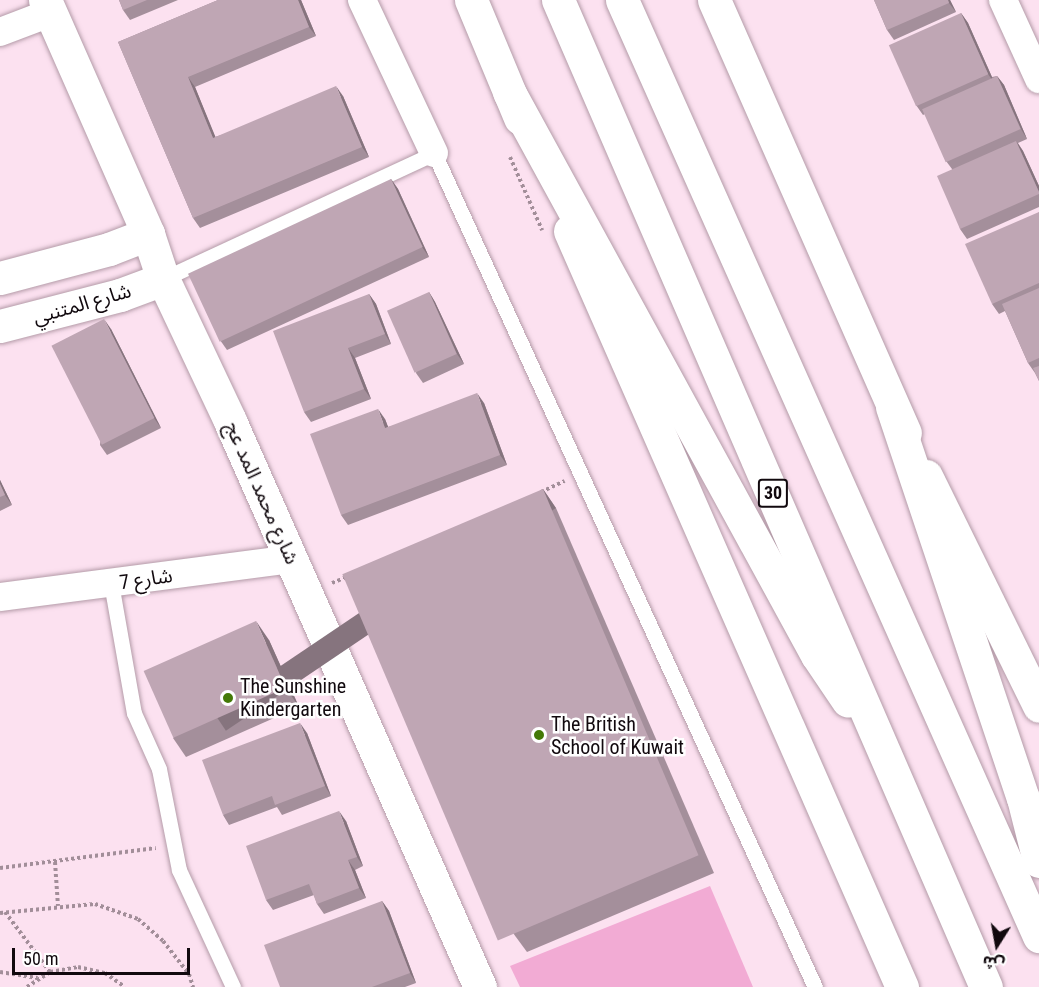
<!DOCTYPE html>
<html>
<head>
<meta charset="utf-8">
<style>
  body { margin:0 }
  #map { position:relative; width:1039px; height:987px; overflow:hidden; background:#fce1f0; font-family:"Roboto Condensed","Noto Sans Arabic",sans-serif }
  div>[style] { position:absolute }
  .green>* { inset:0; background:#f2abd4 }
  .path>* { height:4px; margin-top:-2px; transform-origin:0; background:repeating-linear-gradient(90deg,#a28e99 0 3px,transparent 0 6px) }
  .roads { filter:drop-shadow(0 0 2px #b49ba8) drop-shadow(0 0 2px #b49ba8) }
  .service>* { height:15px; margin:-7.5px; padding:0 7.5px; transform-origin:7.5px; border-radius:7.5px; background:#fff }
  .minor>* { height:28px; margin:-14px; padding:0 14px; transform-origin:14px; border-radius:14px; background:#fff }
  .tertiary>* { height:33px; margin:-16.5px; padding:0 16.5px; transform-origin:16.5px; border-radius:16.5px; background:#fff }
  .secondary>* { height:33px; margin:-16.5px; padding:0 16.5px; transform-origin:16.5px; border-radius:16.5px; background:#fff }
  .motorway>* { height:33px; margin:-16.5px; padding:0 16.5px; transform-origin:16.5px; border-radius:16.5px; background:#fff }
  .wall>* { inset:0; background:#a48f9b }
  .shaded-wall>* { inset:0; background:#86747e; transform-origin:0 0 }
  .building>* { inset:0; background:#bfa6b4; transform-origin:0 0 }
  .dots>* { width:16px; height:16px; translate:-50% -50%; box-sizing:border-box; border:3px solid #fff; border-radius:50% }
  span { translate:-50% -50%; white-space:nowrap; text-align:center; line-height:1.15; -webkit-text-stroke:5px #fff; paint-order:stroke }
  .shield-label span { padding:2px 4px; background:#fff; border:2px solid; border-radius:4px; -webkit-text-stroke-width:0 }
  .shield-label { font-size:18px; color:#11090e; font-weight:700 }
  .street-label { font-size:20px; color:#11090e }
  .poi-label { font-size:20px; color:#11090e }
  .left { translate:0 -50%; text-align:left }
  .north { position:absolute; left:967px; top:915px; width:60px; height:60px; -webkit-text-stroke:4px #fff; paint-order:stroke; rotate:191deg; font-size:16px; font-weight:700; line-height:24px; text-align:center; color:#11090e }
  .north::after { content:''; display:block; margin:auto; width:21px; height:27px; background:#11090e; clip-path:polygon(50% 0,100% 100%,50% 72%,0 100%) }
  .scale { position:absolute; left:12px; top:948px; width:178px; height:27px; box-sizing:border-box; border:3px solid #11090e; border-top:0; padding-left:8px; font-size:18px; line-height:21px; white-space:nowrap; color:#11090e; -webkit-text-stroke:4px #fff; paint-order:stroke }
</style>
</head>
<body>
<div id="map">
  <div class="green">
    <div style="clip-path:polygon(710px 886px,753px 987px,520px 987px,510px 966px)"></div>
  </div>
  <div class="path">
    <div style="left:510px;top:157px;width:80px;rotate:66.3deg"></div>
    <div style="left:541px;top:492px;width:26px;rotate:-25deg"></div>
    <div style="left:332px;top:583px;width:29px;rotate:-22deg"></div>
    <div style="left:55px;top:862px;width:44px;rotate:86.1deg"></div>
    <div style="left:0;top:868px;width:157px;rotate:-7.3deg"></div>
    <div style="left:5px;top:912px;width:75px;rotate:53.1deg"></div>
    <div style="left:0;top:913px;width:95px;rotate:-5.4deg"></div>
    <div style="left:95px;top:904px;width:46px;rotate:19.2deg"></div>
    <div style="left:138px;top:919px;width:33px;rotate:41deg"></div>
    <div style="left:163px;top:941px;width:42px;rotate:51.8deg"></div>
    <div style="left:189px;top:974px;width:14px;rotate:73deg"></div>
    <div style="left:0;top:972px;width:38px;rotate:9deg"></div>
    <div style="left:27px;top:987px;width:27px;rotate:-33deg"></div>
    <div style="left:50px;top:972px;width:28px;rotate:-10deg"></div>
    <div style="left:78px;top:967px;width:28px;rotate:13deg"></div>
    <div style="left:105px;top:973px;width:24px;rotate:35deg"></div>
  </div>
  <div class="roads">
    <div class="service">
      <div style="left:163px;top:279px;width:299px;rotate:-24.9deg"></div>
      <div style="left:434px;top:153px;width:917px;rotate:65.45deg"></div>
      <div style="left:111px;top:583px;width:132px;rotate:80deg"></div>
      <div style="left:134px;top:713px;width:61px;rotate:65.9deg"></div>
      <div style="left:159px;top:769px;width:103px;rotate:78.8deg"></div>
      <div style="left:179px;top:870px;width:129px;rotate:65.2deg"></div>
    </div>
    <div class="minor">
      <div style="left:362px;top:0;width:169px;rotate:64.8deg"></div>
      <div style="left:1003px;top:0;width:87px;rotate:65.5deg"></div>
      <div style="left:0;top:32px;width:53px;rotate:-20.8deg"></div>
      <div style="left:0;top:597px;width:293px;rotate:-7.4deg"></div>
    </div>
    <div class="tertiary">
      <div style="left:45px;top:0;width:256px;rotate:66.2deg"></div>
      <div style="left:148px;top:234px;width:47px;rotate:71.6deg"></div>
      <div style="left:163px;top:279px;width:157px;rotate:64.7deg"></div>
      <div style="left:230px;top:421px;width:619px;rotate:66.17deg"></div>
      <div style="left:0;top:278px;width:113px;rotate:-14.9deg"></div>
      <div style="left:109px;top:249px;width:42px;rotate:-21deg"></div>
      <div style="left:0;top:326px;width:124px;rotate:-14.5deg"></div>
      <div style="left:120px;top:295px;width:46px;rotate:-20.4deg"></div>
    </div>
    <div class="secondary">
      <div style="left:471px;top:0;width:128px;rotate:67.4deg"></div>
      <div style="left:714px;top:0;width:473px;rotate:66.2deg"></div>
      <div style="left:570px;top:231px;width:826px;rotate:66.29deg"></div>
      <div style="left:926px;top:476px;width:256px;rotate:63.8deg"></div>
    </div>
    <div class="motorway">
      <div style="left:558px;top:0;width:1076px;rotate:66.56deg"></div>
      <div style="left:622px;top:0;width:1025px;rotate:65.99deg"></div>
      <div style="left:509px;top:92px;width:642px;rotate:61.32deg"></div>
      <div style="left:817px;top:655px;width:55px;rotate:56deg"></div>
      <div style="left:892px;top:407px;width:412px;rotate:71.5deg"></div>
      <div style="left:1023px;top:798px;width:65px;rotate:75.7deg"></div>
    </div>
  </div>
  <div class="wall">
    <div style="clip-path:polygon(119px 0,178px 0,130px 20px,123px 10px)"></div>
    <div style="clip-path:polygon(218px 0,301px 0,316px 36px,195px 87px,215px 137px,343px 96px,369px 157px,200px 228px,193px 218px,118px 42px)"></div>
    <div style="clip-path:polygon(874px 0,950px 0,956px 12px,894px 40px,887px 30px)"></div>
    <div style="clip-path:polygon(961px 13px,968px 23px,992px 77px,997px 76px,1004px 85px,1027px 139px,1018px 143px,1023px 151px,1039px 186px,1039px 207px,967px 239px,960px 229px,952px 169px,946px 161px,925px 114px,923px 115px,916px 105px)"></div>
    <div style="clip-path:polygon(391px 179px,398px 189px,429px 257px,227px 350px,220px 340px)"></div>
    <div style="clip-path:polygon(1039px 212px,1039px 381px,1035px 373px,1028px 363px,1005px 311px,999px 314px,992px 304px)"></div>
    <div style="clip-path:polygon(429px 292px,435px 302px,464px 364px,423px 383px,416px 373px)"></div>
    <div style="clip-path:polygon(369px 294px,376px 304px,391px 344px,355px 358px,371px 399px,311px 422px,304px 412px)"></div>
    <div style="clip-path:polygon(111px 329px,161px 428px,107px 455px,100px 445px)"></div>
    <div style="clip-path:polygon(484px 403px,507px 465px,348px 525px,341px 515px,385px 419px,388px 427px)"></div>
    <div style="clip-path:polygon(0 480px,12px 505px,0 511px)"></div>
    <div style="clip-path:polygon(543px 489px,556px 508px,714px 873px,527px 952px,513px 933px)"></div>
    <div style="clip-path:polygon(269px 640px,299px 707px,186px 757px,173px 738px)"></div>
    <div style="clip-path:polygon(307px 733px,331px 796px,282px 815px,277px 807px,229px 825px,223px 815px)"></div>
    <div style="clip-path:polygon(346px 821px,363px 866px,355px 870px,366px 898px,324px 914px,317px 904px,314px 895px,273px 910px,266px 900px)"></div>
    <div style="clip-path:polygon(382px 901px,389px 911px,416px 983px,405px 987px,280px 987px)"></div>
  </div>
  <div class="shaded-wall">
    <div style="clip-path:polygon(298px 0,301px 0,316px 36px,309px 27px)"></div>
    <div style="clip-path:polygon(948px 0,950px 0,956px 12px,949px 3px)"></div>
    <div style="clip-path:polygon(961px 13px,968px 23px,995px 84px,988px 74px)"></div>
    <div style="clip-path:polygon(997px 76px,1004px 85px,1027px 139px,1021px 129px)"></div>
    <div style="clip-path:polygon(188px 77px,195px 87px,220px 148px,213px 138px)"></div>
    <div style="clip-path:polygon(336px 86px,343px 96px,369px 157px,362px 147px)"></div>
    <div style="clip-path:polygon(1016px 141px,1023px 151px,1039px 186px,1039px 192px)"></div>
    <div style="clip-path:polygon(391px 179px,398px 189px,429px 257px,422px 247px)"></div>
    <div style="clip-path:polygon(429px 292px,435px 302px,464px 364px,457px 354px)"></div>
    <div style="clip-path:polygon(369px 294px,376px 304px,391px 344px,385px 334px)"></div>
    <div style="clip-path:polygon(104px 319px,111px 329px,161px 428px,154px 418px)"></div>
    <div style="clip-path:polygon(348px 348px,355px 358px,371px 399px,364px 389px)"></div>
    <div style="clip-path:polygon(477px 393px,484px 403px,507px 465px,500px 455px)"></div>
    <div style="clip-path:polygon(378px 409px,385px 419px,392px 437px,385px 428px)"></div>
    <div style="clip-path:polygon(0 480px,12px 505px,5px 495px,0 484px)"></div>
    <div style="left:543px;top:489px;width:23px;height:398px;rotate:56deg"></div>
    <div style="clip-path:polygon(256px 621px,269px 640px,299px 707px,286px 688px)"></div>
    <div style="clip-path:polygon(300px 723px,307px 733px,331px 796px,325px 786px)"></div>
    <div style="clip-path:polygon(339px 811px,346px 821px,363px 866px,357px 857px)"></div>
    <div style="clip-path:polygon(348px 860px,355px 870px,366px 898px,359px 888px)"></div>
    <div style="clip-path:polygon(382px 901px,389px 911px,416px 983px,410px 973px)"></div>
  </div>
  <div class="building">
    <div style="clip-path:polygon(119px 0,147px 0,123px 10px)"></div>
    <div style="clip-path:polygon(218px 0,298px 0,309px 27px,188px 77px,213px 138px,336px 86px,362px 147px,193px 218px,118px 42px)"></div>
    <div style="clip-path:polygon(874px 0,948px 0,949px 3px,887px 30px)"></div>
    <div style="left:961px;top:13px;width:67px;height:79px;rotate:66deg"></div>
    <div style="left:997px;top:76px;width:58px;height:82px;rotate:66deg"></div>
    <div style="clip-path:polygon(1016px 141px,1039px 192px,1039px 194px,960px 229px,937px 176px)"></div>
    <div style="left:391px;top:179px;width:75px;height:224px;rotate:65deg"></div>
    <div style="clip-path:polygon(1039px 212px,1039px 283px,992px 304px,965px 244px)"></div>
    <div style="clip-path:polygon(1039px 288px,1039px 358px,1028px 363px,1002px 304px)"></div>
    <div style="left:429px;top:292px;width:68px;height:46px;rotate:66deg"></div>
    <div style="clip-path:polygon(369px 294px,385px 334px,348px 348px,364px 389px,304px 412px,273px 331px)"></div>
    <div style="left:104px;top:319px;width:111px;height:59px;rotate:63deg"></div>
    <div style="clip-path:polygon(1039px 366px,1039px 381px,1033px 368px)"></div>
    <div style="clip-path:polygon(477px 393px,500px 455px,341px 515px,310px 434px,378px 409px,385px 428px)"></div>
    <div style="clip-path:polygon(0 484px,5px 495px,0 497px)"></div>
    <div style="left:543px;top:489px;width:398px;height:218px;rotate:67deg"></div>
    <div style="left:256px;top:621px;width:73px;height:123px;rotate:66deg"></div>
    <div style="clip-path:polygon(300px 723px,325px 786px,275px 805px,272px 796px,223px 815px,202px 760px)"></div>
    <div style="clip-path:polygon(339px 811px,357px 857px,348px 860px,359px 888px,317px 904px,309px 884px,266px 900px,246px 846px)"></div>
    <div style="clip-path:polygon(382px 901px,410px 973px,372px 987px,280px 987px,264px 945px)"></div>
  </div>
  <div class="dots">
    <div style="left:228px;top:698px;background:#447907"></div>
    <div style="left:539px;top:735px;background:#447907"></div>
  </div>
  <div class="shield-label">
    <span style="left:773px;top:493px">30</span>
  </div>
  <div class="street-label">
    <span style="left:82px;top:304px;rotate:-16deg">شارع المتنبي</span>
    <span style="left:262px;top:493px;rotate:66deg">شارع محمد المد عج</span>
    <span style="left:146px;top:579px;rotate:-8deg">شارع 7</span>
  </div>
  <div class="poi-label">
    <span class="left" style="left:240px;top:698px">The Sunshine<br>Kindergarten</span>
    <span class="left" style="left:551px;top:736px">The British<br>School of Kuwait</span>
  </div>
  <div class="north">ش</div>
  <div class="scale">50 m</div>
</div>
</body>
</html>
